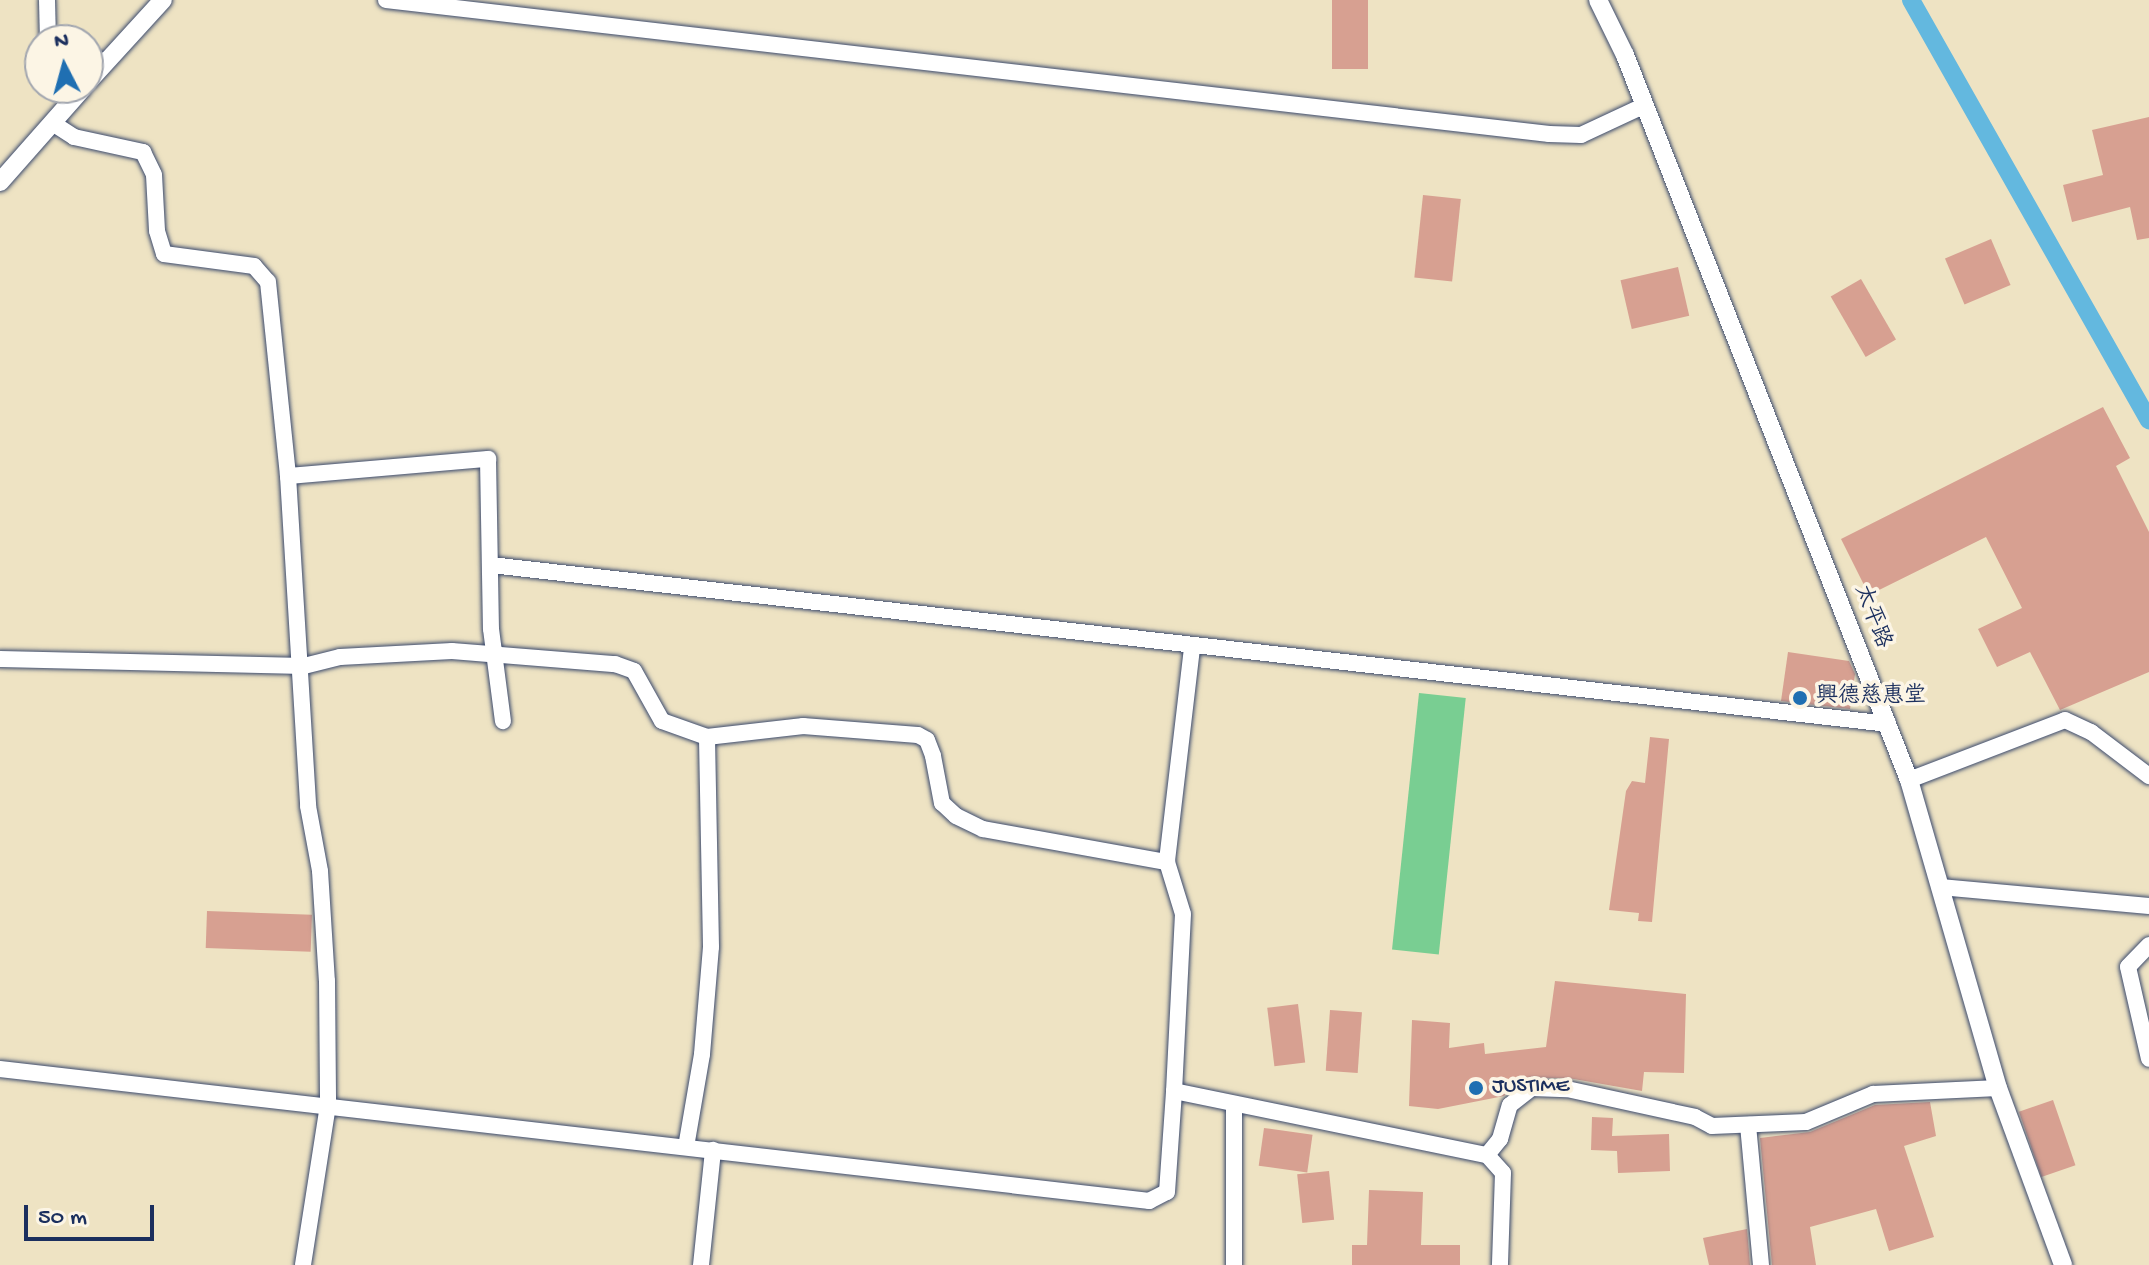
<!DOCTYPE html>
<html>
<head>
<meta charset="utf-8">
<style>
  body { margin:0 }
  #map { position:relative; width:2149px; height:1265px; overflow:hidden; background:#eee3c3; font-family:"Gochi Hand","LXGW WenKai TC",sans-serif }
  div>[style] { position:absolute }
  .green>* { inset:0; background:#79ce92; transform-origin:0 0 }
  .canal>* { height:18px; margin:-9px; padding:0 9px; transform-origin:9px; border-radius:9px; background:#63b8df }
  .building>* { inset:0; background:#d7a091; transform-origin:0 0 }
  .roads { filter:drop-shadow(0 0 2px #3b4a6d) drop-shadow(0 0 2px #3b4a6d) }
  .minor>* { height:16px; margin:-8px; padding:0 8px; transform-origin:8px; border-radius:8px; background:#fff }
  .tertiary>* { height:18px; margin:-9px; padding:0 9px; transform-origin:9px; border-radius:9px; background:#fff }
  .dots>* { width:22px; height:22px; translate:-50% -50%; box-sizing:border-box; border:4px solid #fcf5e5; border-radius:50% }
  span { translate:-50% -50%; white-space:nowrap; text-align:center; line-height:1.15; -webkit-text-stroke:7px #fcf5e5; paint-order:stroke }
  .street-label { font-size:22px; color:#1b2f5e }
  .poi-label { font-size:22px; color:#1b2f5e }
  .left { translate:0 -50%; text-align:left }
  .north { position:absolute; left:24px; top:24px; width:80px; height:80px; box-sizing:border-box; background:#fcf5e5; border:2px solid #a2a6af; border-radius:50%; rotate:354deg; font-size:22px; font-weight:700; line-height:32px; text-align:center; color:#1b2f5e }
  .north::after { content:''; display:block; margin:auto; width:28px; height:36px; background:#1f6fb2; clip-path:polygon(50% 0,100% 100%,50% 72%,0 100%) }
  .scale { position:absolute; left:24px; top:1205px; width:130px; height:36px; box-sizing:border-box; border:4px solid #1b2f5e; border-top:0; padding-left:10px; font-size:24px; line-height:28px; white-space:nowrap; color:#1b2f5e; -webkit-text-stroke:6px #fcf5e5; paint-order:stroke }
</style>
</head>
<body>
<div id="map">
  <div class="green">
    <div style="left:1419px;top:693px;width:47px;height:258px;rotate:6deg"></div>
  </div>
  <div class="canal">
    <div style="left:1911px;top:0;width:483px;rotate:60.5deg"></div>
  </div>
  <div class="building">
    <div style="left:1332px;top:0;width:36px;height:69px"></div>
    <div style="clip-path:polygon(2149px 117px,2149px 238px,2137px 240px,2130px 207px,2072px 222px,2063px 185px,2103px 175px,2092px 130px)"></div>
    <div style="left:1423px;top:195px;width:38px;height:83px;rotate:6deg"></div>
    <div style="left:1991px;top:239px;width:50px;height:50px;rotate:67deg"></div>
    <div style="left:1678px;top:267px;width:50px;height:59px;rotate:77deg"></div>
    <div style="left:1861px;top:279px;width:70px;height:35px;rotate:60deg"></div>
    <div style="clip-path:polygon(2103px 407px,2130px 458px,2116px 466px,2149px 532px,2149px 672px,2060px 710px,2030px 652px,1997px 667px,1978px 629px,2022px 608px,1986px 537px,1869px 595px,1841px 539px)"></div>
    <div style="clip-path:polygon(1788px 652px,1849px 661px,1855px 674px,1850px 709px,1781px 701px)"></div>
    <div style="clip-path:polygon(1650px 737px,1669px 739px,1652px 922px,1638px 921px,1639px 913px,1609px 910px,1626px 791px,1632px 781px,1645px 783px)"></div>
    <div style="left:207px;top:911px;width:105px;height:37px;rotate:2deg"></div>
    <div style="clip-path:polygon(1555px 981px,1686px 994px,1684px 1073px,1644px 1072px,1642px 1091px,1568px 1078px,1520px 1078px,1504px 1096px,1438px 1109px,1409px 1106px,1412px 1020px,1450px 1023px,1449px 1048px,1484px 1043px,1485px 1054px,1546px 1047px)"></div>
    <div style="left:1298px;top:1004px;width:59px;height:31px;rotate:83deg"></div>
    <div style="left:1330px;top:1010px;width:32px;height:61px;rotate:4deg"></div>
    <div style="left:2053px;top:1100px;width:69px;height:36px;rotate:71deg"></div>
    <div style="clip-path:polygon(1930px 1102px,1936px 1136px,1904px 1146px,1934px 1237px,1889px 1251px,1876px 1209px,1810px 1227px,1816px 1265px,1772px 1265px,1760px 1138px,1810px 1132px,1875px 1105px)"></div>
    <div style="clip-path:polygon(1592px 1117px,1613px 1118px,1612px 1136px,1669px 1134px,1670px 1171px,1618px 1173px,1617px 1151px,1591px 1150px)"></div>
    <div style="left:1264px;top:1128px;width:49px;height:38px;rotate:8deg"></div>
    <div style="left:1329px;top:1171px;width:49px;height:32px;rotate:84deg"></div>
    <div style="clip-path:polygon(1369px 1190px,1423px 1192px,1421px 1245px,1460px 1245px,1460px 1265px,1352px 1265px,1352px 1245px,1367px 1245px)"></div>
    <div style="clip-path:polygon(1747px 1229px,1750px 1265px,1709px 1265px,1703px 1238px)"></div>
  </div>
  <div class="roads">
    <div class="minor">
      <div style="left:47px;top:0;width:40px;rotate:88.6deg"></div>
      <div style="left:386px;top:0;width:1171px;rotate:6.57deg"></div>
      <div style="left:1549px;top:134px;width:32px;rotate:2deg"></div>
      <div style="left:1581px;top:135px;width:71px;rotate:-25.1deg"></div>
      <div style="left:88px;top:56px;width:18px;rotate:19deg"></div>
      <div style="left:54px;top:124px;width:24px;rotate:33deg"></div>
      <div style="left:74px;top:137px;width:71px;rotate:12.3deg"></div>
      <div style="left:143px;top:152px;width:25px;rotate:64deg"></div>
      <div style="left:154px;top:175px;width:56px;rotate:86.9deg"></div>
      <div style="left:157px;top:231px;width:24px;rotate:73deg"></div>
      <div style="left:164px;top:254px;width:91px;rotate:7.6deg"></div>
      <div style="left:254px;top:266px;width:21px;rotate:49deg"></div>
      <div style="left:268px;top:282px;width:195px;rotate:84.1deg"></div>
      <div style="left:288px;top:476px;width:331px;rotate:86.5deg"></div>
      <div style="left:308px;top:806px;width:66px;rotate:79.5deg"></div>
      <div style="left:320px;top:871px;width:110px;rotate:86.4deg"></div>
      <div style="left:327px;top:981px;width:124px;rotate:89.5deg"></div>
      <div style="left:328px;top:1105px;width:162px;rotate:98.9deg"></div>
      <div style="left:288px;top:476px;width:201px;rotate:-4.9deg"></div>
      <div style="left:488px;top:459px;width:170px;rotate:89deg"></div>
      <div style="left:491px;top:629px;width:93px;rotate:82.6deg"></div>
      <div style="left:491px;top:565px;width:1406px;rotate:6.49deg"></div>
      <div style="left:1192px;top:648px;width:215px;rotate:96.7deg"></div>
      <div style="left:1167px;top:862px;width:54px;rotate:72.9deg"></div>
      <div style="left:1183px;top:914px;width:177px;rotate:92.9deg"></div>
      <div style="left:1174px;top:1091px;width:319px;rotate:11.6deg"></div>
      <div style="left:1487px;top:1155px;width:21px;rotate:-51deg"></div>
      <div style="left:1500px;top:1139px;width:35px;rotate:-74deg"></div>
      <div style="left:1510px;top:1105px;width:28px;rotate:-38deg"></div>
      <div style="left:1532px;top:1088px;width:35px;rotate:2deg"></div>
      <div style="left:1567px;top:1089px;width:131px;rotate:12.3deg"></div>
      <div style="left:1695px;top:1117px;width:19px;rotate:28deg"></div>
      <div style="left:1712px;top:1126px;width:94px;rotate:-2.4deg"></div>
      <div style="left:1806px;top:1122px;width:73px;rotate:-22.7deg"></div>
      <div style="left:1873px;top:1094px;width:125px;rotate:-2.7deg"></div>
      <div style="left:0;top:659px;width:304px;rotate:1.3deg"></div>
      <div style="left:304px;top:666px;width:37px;rotate:-14deg"></div>
      <div style="left:340px;top:657px;width:112px;rotate:-3.1deg"></div>
      <div style="left:452px;top:651px;width:164px;rotate:4.6deg"></div>
      <div style="left:615px;top:664px;width:20px;rotate:20deg"></div>
      <div style="left:634px;top:671px;width:57px;rotate:60.8deg"></div>
      <div style="left:662px;top:721px;width:48px;rotate:19.6deg"></div>
      <div style="left:707px;top:737px;width:97px;rotate:-6.5deg"></div>
      <div style="left:803px;top:726px;width:115px;rotate:4.5deg"></div>
      <div style="left:918px;top:735px;width:10px;rotate:29deg"></div>
      <div style="left:927px;top:740px;width:17px;rotate:69deg"></div>
      <div style="left:933px;top:756px;width:48px;rotate:79.2deg"></div>
      <div style="left:942px;top:803px;width:19px;rotate:43deg"></div>
      <div style="left:956px;top:816px;width:30px;rotate:26deg"></div>
      <div style="left:983px;top:829px;width:187px;rotate:10.2deg"></div>
      <div style="left:1909px;top:780px;width:167px;rotate:-21deg"></div>
      <div style="left:2065px;top:720px;width:29px;rotate:25deg"></div>
      <div style="left:2091px;top:732px;width:73px;rotate:37.2deg"></div>
      <div style="left:1940px;top:887px;width:210px;rotate:5.2deg"></div>
      <div style="left:2149px;top:945px;width:30px;rotate:134deg"></div>
      <div style="left:2128px;top:967px;width:94px;rotate:77.1deg"></div>
      <div style="left:0;top:1069px;width:1157px;rotate:6.55deg"></div>
      <div style="left:1149px;top:1201px;width:20px;rotate:-27deg"></div>
      <div style="left:1167px;top:1192px;width:101px;rotate:-86deg"></div>
      <div style="left:1234px;top:1105px;width:160px;rotate:90deg"></div>
      <div style="left:1748px;top:1125px;width:141px;rotate:84.7deg"></div>
      <div style="left:686px;top:1147px;width:94px;rotate:-80.2deg"></div>
      <div style="left:702px;top:1054px;width:107px;rotate:-85.2deg"></div>
      <div style="left:711px;top:947px;width:210px;rotate:-91.1deg"></div>
      <div style="left:1487px;top:1155px;width:24px;rotate:48deg"></div>
      <div style="left:1503px;top:1173px;width:92px;rotate:91.9deg"></div>
      <div style="left:701px;top:1265px;width:116px;rotate:-84deg"></div>
    </div>
    <div class="tertiary">
      <div style="left:1598px;top:0;width:61px;rotate:63.9deg"></div>
      <div style="left:1625px;top:55px;width:779px;rotate:68.61deg"></div>
      <div style="left:1909px;top:780px;width:321px;rotate:73.9deg"></div>
      <div style="left:1998px;top:1088px;width:189px;rotate:69.8deg"></div>
      <div style="left:88px;top:82px;width:111px;rotate:-47.6deg"></div>
      <div style="left:0;top:182px;width:125px;rotate:-48.6deg"></div>
    </div>
  </div>
  <div class="dots">
    <div style="left:1800px;top:698px;background:#1f6fb2"></div>
    <div style="left:1476px;top:1088px;background:#1f6fb2"></div>
  </div>
  <div class="street-label">
    <span style="left:1871px;top:617px;rotate:69deg">太平路</span>
  </div>
  <div class="poi-label">
    <span class="left" style="left:1816px;top:698px">興德慈惠堂</span>
    <span class="left" style="left:1492px;top:1088px">JUSTIME</span>
  </div>
  <div class="north">N</div>
  <div class="scale">50 m</div>
</div>
</body>
</html>
